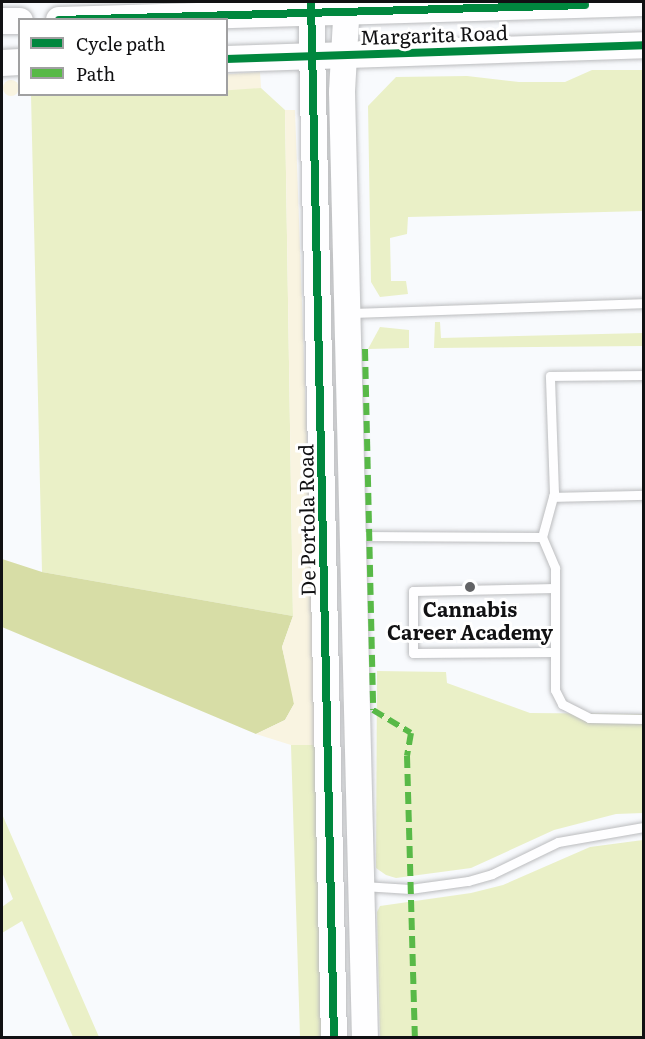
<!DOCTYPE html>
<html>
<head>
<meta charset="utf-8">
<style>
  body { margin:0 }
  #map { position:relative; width:645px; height:1039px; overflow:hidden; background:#f8fafd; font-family:Literata,serif }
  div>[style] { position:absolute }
  .green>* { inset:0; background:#eaf0c7 }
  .forest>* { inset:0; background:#d7dda6 }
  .sand>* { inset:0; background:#f9f4e1; transform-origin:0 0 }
  .round { border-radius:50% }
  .roads { filter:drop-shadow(0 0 2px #bbbcbe) drop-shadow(0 0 2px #bbbcbe) }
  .lane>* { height:9px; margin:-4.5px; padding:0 4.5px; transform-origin:4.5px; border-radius:4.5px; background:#fefeff }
  .secondary>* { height:26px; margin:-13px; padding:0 13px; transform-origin:13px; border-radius:13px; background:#fefeff }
  .quiet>* { height:6px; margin-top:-3px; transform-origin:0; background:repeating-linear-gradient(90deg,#58b947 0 12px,transparent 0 18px) }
  .cycleway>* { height:8px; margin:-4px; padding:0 4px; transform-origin:4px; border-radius:4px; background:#00873e }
  .dots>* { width:16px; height:16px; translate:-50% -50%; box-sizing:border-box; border:3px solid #fff; border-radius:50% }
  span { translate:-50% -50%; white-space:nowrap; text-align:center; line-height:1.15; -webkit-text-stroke:6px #fff; paint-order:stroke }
  .street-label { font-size:20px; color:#111113 }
  .poi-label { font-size:20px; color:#111113; font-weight:700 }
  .frame { position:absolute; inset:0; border:3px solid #111113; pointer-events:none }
  .legend { position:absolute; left:18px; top:18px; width:210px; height:78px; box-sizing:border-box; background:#fff; border:2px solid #a0a0a1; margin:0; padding:8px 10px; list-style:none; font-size:18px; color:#111113 }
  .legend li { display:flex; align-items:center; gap:12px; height:30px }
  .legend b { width:30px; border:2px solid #a0a0a1 }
</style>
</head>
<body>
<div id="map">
  <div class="green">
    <div style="clip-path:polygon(592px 70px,643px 70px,643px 211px,408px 217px,407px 234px,390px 238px,391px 281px,406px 281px,408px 294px,380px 297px,371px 282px,368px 106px,396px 77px,467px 76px,519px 82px,565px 82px)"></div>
    <div style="clip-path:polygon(227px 88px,261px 88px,285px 110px,293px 616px,42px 572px,31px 95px,226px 94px)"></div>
    <div style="clip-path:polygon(435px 322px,440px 322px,441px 338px,643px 333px,643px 346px,434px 348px)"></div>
    <div style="clip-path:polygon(380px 327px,409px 330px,409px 348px,368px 349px)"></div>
    <div style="clip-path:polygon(377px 671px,446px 672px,447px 683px,530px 713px,643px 714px,643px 813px,616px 814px,554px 830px,471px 868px,396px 878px,386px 875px,376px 868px)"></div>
    <div style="clip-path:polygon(291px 745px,318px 745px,323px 1037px,300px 1037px)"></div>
    <div style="clip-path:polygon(2px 814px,99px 1037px,73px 1037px,22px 921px,2px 933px,2px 907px,13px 899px,2px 872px)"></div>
    <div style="clip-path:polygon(643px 840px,643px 1037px,380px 1037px,377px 912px,380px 906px,471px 893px,503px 885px,590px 847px)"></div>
  </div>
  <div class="forest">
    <div style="clip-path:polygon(2px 559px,42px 572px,293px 616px,282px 647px,293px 693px,294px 704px,285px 720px,256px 734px,2px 627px)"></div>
  </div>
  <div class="sand">
    <div style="left:260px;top:72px;width:16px;height:33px;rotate:86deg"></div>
    <div class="round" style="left:3px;top:80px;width:16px;height:16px"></div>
    <div style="clip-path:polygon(285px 110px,295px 110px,318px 745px,291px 745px,256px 734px,285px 720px,294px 704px,282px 647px,293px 616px)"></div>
  </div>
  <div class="roads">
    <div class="lane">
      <div style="left:349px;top:313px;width:295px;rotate:-1.9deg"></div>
      <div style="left:553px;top:497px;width:91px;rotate:-1.3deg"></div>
      <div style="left:356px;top:536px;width:186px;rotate:0.3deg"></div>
      <div style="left:542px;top:537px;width:34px;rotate:67deg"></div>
      <div style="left:555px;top:568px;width:122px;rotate:90deg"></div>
      <div style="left:555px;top:690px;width:16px;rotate:63deg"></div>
      <div style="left:562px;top:704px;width:30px;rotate:27deg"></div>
      <div style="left:589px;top:718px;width:55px;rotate:1deg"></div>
      <div style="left:542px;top:537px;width:46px;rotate:-74.7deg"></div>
      <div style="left:554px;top:493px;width:117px;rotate:-92deg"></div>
      <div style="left:550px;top:376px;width:94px;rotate:-0.6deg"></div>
      <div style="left:555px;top:652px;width:142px;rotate:179.6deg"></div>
      <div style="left:413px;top:653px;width:62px;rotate:-90deg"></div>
      <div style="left:413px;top:591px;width:142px;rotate:-1.2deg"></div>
      <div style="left:363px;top:886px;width:47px;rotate:3.7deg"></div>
      <div style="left:410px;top:889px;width:59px;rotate:-7.9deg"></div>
      <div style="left:468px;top:881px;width:25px;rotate:-16deg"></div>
      <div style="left:492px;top:874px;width:73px;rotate:-25.9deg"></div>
      <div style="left:558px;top:842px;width:87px;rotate:-9.9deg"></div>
    </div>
    <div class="secondary">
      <div style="left:311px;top:2px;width:1036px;rotate:88.73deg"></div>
      <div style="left:347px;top:2px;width:90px;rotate:93.2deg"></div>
      <div style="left:342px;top:92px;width:946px;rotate:88.61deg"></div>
      <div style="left:59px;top:20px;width:585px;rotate:-1.66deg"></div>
      <div style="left:2px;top:21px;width:18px"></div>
      <div style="left:226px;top:59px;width:418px;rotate:-1.9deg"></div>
      <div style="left:2px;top:63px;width:18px;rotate:-3deg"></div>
    </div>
  </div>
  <div class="quiet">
    <div style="left:365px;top:349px;width:361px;rotate:88.7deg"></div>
    <div style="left:373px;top:710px;width:44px;rotate:31.2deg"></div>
    <div style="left:411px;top:733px;width:23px;rotate:100deg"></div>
    <div style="left:407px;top:756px;width:282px;rotate:88.4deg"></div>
  </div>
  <div class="cycleway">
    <div style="left:311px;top:2px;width:1036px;rotate:88.73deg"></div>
    <div style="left:59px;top:20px;width:526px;rotate:-1.63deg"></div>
    <div style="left:226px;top:59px;width:418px;rotate:-1.9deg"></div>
  </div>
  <div class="dots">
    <div style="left:470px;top:587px;background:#626365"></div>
  </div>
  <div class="street-label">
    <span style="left:434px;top:34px;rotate:-2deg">Margarita Road</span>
    <span style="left:306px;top:520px;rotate:-91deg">De Portola Road</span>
  </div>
  <div class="poi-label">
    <span style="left:470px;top:620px">Cannabis<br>Career Academy</span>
  </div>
  <div class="frame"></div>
  <ul class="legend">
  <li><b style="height:8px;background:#00873e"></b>Cycle path</li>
  <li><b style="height:8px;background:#58b947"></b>Path</li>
  </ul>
</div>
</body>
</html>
